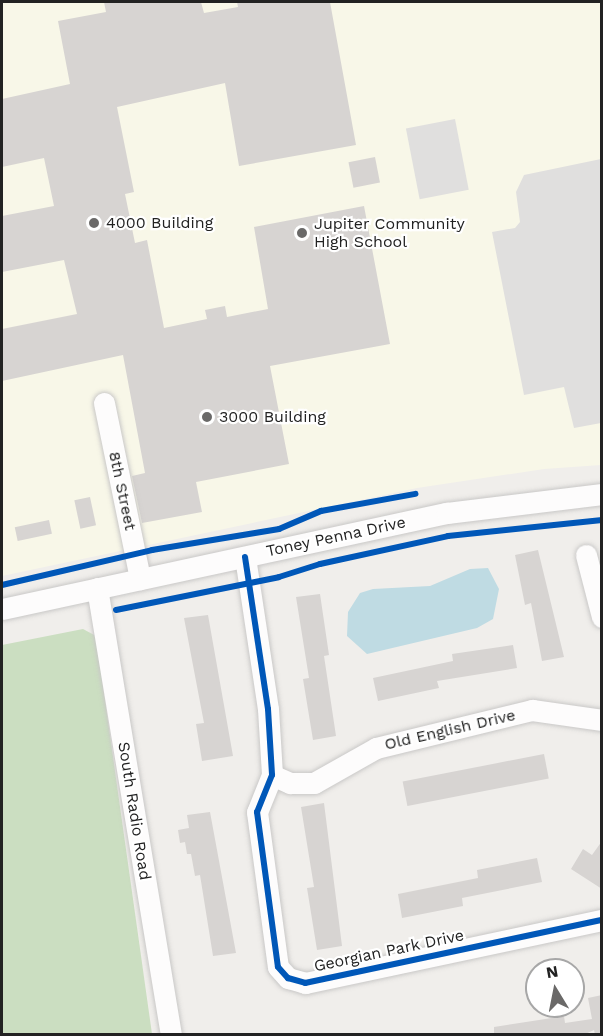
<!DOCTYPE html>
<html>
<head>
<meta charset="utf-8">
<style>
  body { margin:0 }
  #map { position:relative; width:603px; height:1036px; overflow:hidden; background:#f0eeeb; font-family:"Work Sans",sans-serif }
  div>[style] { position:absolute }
  .education>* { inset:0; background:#f8f7e8 }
  .forest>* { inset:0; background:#cbdec1 }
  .parking>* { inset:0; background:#e0dfde; transform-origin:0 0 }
  .water>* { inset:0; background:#bfdbe3 }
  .building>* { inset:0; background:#d7d4d2; transform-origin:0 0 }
  .roads { filter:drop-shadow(0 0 2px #c9c8c7) drop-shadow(0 0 2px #c9c8c7) }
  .minor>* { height:21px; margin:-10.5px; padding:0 10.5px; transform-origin:10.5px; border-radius:10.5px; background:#fdfcfc }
  .cycleway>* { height:6px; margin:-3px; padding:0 3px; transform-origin:3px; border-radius:3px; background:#0057b8 }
  .dots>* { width:16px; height:16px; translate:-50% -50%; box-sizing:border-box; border:3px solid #fff; border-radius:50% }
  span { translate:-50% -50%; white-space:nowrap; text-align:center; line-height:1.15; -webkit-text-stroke:4.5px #fff; paint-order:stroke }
  .poi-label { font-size:16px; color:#222 }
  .left { translate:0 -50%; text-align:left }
  .street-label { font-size:16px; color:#222 }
  .frame { position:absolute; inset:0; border:3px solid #222; pointer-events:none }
  .north { position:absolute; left:525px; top:958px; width:60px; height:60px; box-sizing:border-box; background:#fff; border:2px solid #a7a7a7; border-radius:50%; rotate:350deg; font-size:16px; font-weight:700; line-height:24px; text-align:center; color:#222 }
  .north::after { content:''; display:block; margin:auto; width:21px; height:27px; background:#6a6968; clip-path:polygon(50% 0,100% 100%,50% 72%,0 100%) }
</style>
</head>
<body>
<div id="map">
  <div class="education">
    <div style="clip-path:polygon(2px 2px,601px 2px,601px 465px,544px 469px,417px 488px,2px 576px)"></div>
  </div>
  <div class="forest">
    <div style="clip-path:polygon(83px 629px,96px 636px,152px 1034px,2px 1034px,2px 645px)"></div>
  </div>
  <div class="parking">
    <div style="left:455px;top:119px;width:72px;height:50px;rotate:79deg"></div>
    <div style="clip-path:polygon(601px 159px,601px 423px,574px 428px,564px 387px,524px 395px,492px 232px,515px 228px,520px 222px,516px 192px,524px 175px)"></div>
  </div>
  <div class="water">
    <div style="clip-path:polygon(488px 568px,499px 589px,493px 619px,477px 628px,367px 654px,347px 636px,348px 612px,360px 593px,373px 589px,430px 586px,470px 569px)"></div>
  </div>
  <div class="building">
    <div style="clip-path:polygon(104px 2px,201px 2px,204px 13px,238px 7px,237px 2px,330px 2px,356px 145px,239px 166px,225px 83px,117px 107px,134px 192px,125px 194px,135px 243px,147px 240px,164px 328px,207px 319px,205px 310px,225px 306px,227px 317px,268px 309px,254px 227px,364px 206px,390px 344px,270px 366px,289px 464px,196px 482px,202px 512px,142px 523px,132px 476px,145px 473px,123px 355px,2px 381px,2px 329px,77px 314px,64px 260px,2px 272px,2px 216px,54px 206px,44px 158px,2px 167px,2px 99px,70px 84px,58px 21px,106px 12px)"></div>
    <div style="left:375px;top:157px;width:26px;height:27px;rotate:79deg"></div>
    <div style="left:90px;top:497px;width:29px;height:16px;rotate:78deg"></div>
    <div style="left:49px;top:520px;width:14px;height:35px;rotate:78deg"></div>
    <div style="clip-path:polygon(538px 550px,564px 657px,542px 661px,531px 603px,525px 605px,515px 555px)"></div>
    <div style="clip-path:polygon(320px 594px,329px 655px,324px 656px,336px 736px,313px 740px,303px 679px,309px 678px,296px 597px)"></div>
    <div style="clip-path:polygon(208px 615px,233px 756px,202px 761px,196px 724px,204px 723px,184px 618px)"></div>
    <div style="clip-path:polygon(513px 645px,517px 668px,437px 681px,439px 688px,378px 701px,373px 678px,453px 661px,452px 654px)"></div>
    <div style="left:544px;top:754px;width:25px;height:144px;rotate:79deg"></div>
    <div style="clip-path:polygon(324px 803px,342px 946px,317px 950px,307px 888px,314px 887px,301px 807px)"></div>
    <div style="clip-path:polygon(210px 812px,236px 953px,213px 956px,200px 875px,195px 876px,191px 854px,187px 854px,185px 842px,180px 843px,178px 830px,189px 828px,187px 815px)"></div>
    <div style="clip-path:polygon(602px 841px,602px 889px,571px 869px,583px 849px,592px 855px)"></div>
    <div style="clip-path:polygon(537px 858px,542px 882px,462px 898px,463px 906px,402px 918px,398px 894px,478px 878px,477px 870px)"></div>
    <div style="clip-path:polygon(602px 995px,602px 1035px,595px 1035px,594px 1030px,583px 1035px,494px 1035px,494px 1027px,539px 1020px,564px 1016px,565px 1023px,592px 1019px,588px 998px)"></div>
  </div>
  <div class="roads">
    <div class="minor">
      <div style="left:104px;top:403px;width:180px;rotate:78.4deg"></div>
      <div style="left:586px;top:555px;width:64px;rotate:75.5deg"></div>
      <div style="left:245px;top:557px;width:154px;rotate:81.4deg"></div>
      <div style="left:268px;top:709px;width:66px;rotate:86.5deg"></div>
      <div style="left:272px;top:775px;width:40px;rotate:112deg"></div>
      <div style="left:257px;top:812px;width:156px;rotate:82.3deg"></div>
      <div style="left:278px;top:967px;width:15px;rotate:48deg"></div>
      <div style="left:288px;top:978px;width:18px;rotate:16deg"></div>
      <div style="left:305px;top:983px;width:304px;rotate:-12deg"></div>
      <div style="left:97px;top:588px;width:452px;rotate:80.6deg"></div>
      <div style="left:2px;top:609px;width:455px;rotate:-12.2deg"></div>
      <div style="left:447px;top:513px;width:156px;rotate:-7deg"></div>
      <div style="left:272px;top:775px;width:20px;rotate:24deg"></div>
      <div style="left:290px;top:783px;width:24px"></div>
      <div style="left:314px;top:783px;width:71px;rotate:-29.4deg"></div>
      <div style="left:376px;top:748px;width:161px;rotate:-13.7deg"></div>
      <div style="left:532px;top:710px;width:71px;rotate:8.1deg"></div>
    </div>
  </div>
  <div class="cycleway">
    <div style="left:245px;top:557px;width:154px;rotate:81.4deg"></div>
    <div style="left:268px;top:709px;width:66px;rotate:86.5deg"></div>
    <div style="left:272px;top:775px;width:40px;rotate:112deg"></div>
    <div style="left:257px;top:812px;width:156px;rotate:82.3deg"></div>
    <div style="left:278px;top:967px;width:15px;rotate:48deg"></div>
    <div style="left:288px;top:978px;width:18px;rotate:16deg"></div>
    <div style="left:305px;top:983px;width:304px;rotate:-12deg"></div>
    <div style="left:2px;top:585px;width:154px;rotate:-13.1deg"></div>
    <div style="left:152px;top:550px;width:129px;rotate:-9.4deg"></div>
    <div style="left:279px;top:529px;width:46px;rotate:-23.2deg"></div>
    <div style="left:321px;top:511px;width:96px;rotate:-10.3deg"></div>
    <div style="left:116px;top:610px;width:166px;rotate:-11.4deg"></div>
    <div style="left:279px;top:577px;width:43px;rotate:-17.6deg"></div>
    <div style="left:320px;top:564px;width:131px;rotate:-12.3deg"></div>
    <div style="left:448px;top:536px;width:155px;rotate:-5.9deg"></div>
  </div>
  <div class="dots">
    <div style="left:94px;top:223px;background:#6a6968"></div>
    <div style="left:302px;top:233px;background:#6a6968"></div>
    <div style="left:207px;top:417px;background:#6a6968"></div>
  </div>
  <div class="poi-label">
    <span class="left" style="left:106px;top:223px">4000 Building</span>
    <span class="left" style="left:314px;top:233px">Jupiter Community<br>High School</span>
    <span class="left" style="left:219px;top:417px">3000 Building</span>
  </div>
  <div class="street-label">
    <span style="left:122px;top:491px;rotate:78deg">8th Street</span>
    <span style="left:336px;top:537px;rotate:-12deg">Toney Penna Drive</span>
    <span style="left:450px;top:730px;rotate:-13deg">Old English Drive</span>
    <span style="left:134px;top:811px;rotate:81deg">South Radio Road</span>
    <span style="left:389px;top:951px;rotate:-12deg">Georgian Park Drive</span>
  </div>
  <div class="frame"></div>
  <div class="north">N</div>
</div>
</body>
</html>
